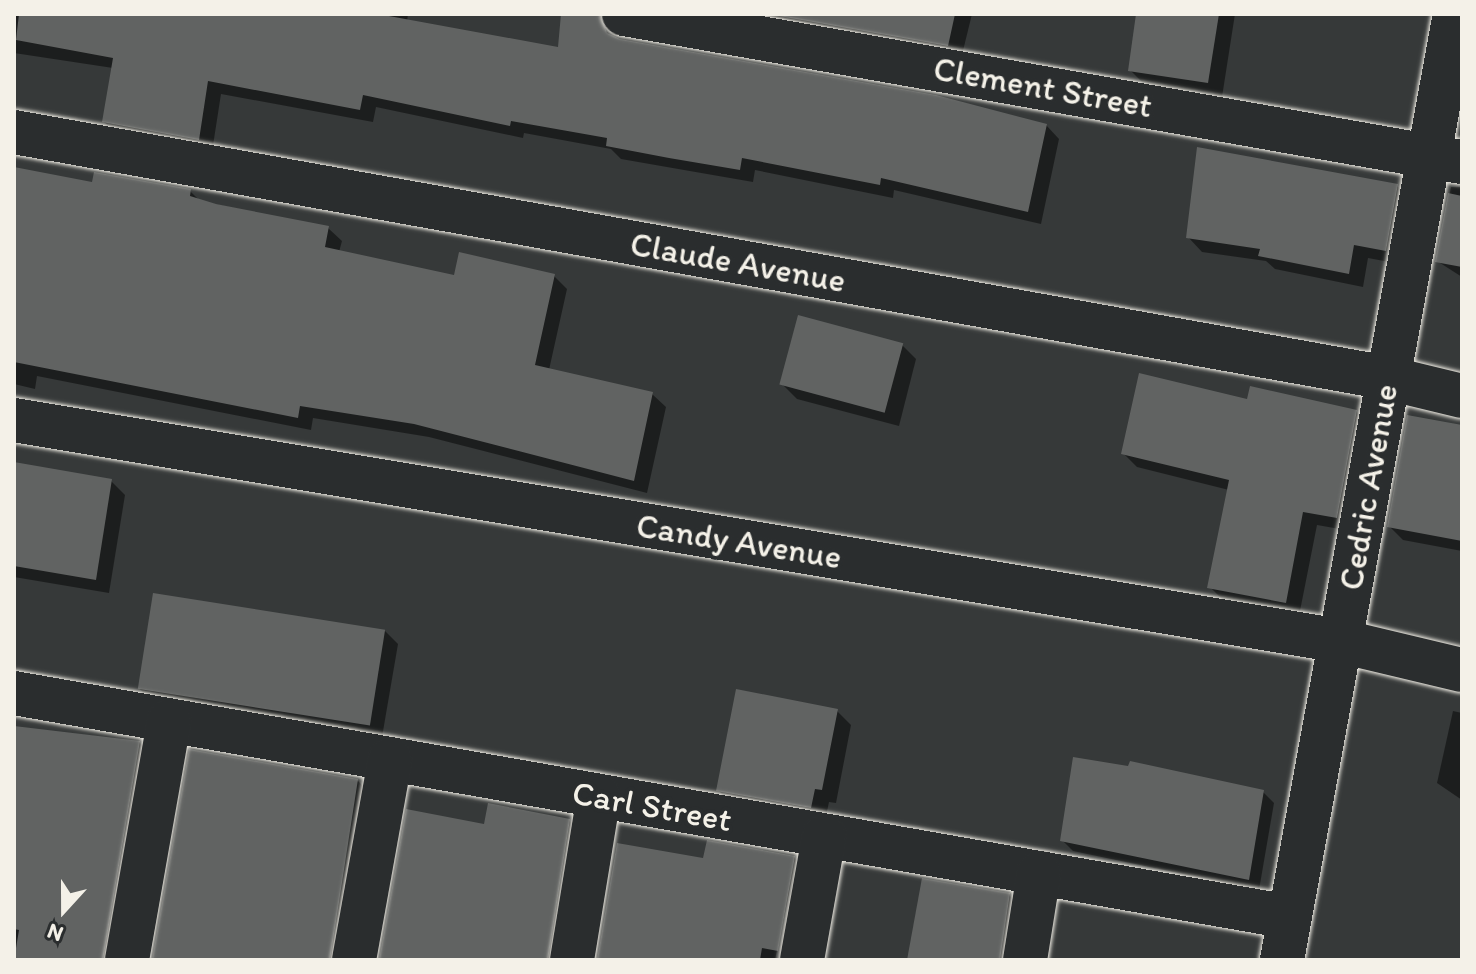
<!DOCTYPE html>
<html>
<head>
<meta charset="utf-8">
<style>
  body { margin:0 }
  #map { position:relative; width:1476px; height:974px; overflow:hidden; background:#363939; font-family:Itim,sans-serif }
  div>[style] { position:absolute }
  .shadow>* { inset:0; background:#0007 }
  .building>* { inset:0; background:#616362; transform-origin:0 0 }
  .roads { filter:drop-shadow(0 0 2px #f4f1e8) drop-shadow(0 0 2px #f4f1e8) }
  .minor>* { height:44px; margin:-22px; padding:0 22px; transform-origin:22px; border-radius:22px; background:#2a2d2e }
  span { translate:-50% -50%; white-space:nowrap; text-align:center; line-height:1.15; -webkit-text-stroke:8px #2a2d2e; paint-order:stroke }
  .street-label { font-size:34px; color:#f4f1e8 }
  .frame { position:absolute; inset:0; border:16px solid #f4f1e8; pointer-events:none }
  .north { position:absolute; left:24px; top:870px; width:80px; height:80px; -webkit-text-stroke:6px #2a2d2e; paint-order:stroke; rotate:201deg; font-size:22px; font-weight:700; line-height:32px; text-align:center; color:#f4f1e8 }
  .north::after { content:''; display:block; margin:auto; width:28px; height:36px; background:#f4f1e8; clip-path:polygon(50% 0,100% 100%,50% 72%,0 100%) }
</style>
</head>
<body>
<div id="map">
  <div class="shadow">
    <div style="clip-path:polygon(14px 14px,408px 14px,407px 22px,622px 61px,1046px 125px,1059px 139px,1041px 224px,894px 190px,893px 198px,755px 170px,753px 182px,684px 170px,621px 159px,611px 149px,524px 133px,523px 138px,376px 107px,373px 122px,221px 94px,212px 152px,118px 135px,104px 122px,113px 68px,14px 53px)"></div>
    <div style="clip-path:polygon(707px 14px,972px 14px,961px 59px)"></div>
    <div style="clip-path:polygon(1138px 14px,1235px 14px,1222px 97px,1144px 84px,1130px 70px)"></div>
    <div style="clip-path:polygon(14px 169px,94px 184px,190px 191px,200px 201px,328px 228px,342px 241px,339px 252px,456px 278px,554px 276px,567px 289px,549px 370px,652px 394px,666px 407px,647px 493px,429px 437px,313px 418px,311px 430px,37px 376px,35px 389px,14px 384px)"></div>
    <div style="clip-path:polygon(1397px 186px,1412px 200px,1400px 264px,1368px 258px,1363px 287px,1275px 269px,1266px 261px,1202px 252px,1188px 237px)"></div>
    <div style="clip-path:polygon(1451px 187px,1462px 187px,1462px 277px,1437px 261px)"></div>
    <div style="clip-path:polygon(902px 345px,916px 359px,899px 426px,797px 399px,783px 385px)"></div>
    <div style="clip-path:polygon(1356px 411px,1370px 426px,1351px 531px,1317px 525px,1299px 616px,1224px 601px,1210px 587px,1229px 490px,1137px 467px,1123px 453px)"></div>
    <div style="clip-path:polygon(1462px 427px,1462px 551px,1403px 540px,1389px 526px)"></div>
    <div style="clip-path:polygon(14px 464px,111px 481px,125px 495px,109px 593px,14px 577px)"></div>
    <div style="clip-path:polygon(384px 630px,398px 644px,381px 743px,153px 703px,139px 688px)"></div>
    <div style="clip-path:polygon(837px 711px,851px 725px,836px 803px,829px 802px,825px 821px,733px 805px,718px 790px)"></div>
    <div style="clip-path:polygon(1453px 711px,1462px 713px,1462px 800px,1437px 783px)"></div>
    <div style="clip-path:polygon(14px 728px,139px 742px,153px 756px,117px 960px,14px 960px)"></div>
    <div style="clip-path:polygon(358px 781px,371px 794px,344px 960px,154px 960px)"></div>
    <div style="clip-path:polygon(1263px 792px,1274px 803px,1259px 890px,1073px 851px,1062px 840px)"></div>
    <div style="clip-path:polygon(569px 820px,582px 834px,562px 960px,381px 960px,485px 826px)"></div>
    <div style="clip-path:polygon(794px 857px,808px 871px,792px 960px,779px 960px,795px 865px,775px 960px,599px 960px,705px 860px)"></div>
    <div style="clip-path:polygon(1009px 895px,1024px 910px,1015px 960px,909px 960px)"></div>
  </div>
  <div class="building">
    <div style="clip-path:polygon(19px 14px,378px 14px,558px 47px,561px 14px,600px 14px,607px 33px,620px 39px,936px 95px,1047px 124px,1028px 212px,881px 178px,880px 185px,742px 158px,740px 170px,669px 158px,606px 146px,607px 138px,511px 121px,510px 126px,363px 95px,360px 110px,208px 81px,199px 140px,102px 122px,113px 58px,16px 40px)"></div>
    <div style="clip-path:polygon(768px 14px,955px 14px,948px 46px)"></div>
    <div style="clip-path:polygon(1136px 14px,1219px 14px,1208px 83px,1128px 71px)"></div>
    <div style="clip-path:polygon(1197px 147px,1398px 184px,1386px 251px,1354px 245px,1349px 274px,1258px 256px,1260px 249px,1186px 238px)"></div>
    <div style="clip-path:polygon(14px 167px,92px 182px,94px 172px,191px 189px,190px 196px,216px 204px,329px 226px,325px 247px,454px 275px,459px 252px,555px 274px,535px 365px,653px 392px,634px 481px,414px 424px,300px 406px,298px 418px,14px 362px)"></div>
    <div style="clip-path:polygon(1448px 193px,1462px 196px,1462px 267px,1435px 262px)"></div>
    <div style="left:798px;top:315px;width:109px;height:72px;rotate:15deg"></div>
    <div style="clip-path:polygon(1139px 373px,1247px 399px,1250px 386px,1357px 410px,1337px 518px,1303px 512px,1286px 603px,1207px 588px,1229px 480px,1121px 454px)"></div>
    <div style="clip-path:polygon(1407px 415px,1462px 425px,1462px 541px,1387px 527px)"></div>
    <div style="clip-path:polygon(14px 462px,112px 479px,96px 580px,14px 566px)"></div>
    <div style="left:153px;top:593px;width:235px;height:97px;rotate:9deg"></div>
    <div style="clip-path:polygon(736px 689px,838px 709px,822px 790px,815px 789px,811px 808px,716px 791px)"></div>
    <div style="clip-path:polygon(14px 726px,140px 741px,103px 960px,14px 960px,19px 930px,14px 929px)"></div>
    <div style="clip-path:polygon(189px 749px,358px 779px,330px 960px,152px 960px)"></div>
    <div style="clip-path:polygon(1073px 757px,1128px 766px,1130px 761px,1264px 790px,1249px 880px,1060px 841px)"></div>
    <div style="clip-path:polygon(488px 803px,570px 819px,548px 960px,379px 960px,406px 809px,484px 824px)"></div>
    <div style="clip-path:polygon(707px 840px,795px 856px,778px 951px,762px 948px,760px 960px,597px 960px,617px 843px,703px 858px)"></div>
    <div style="clip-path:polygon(922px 878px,1010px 893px,1000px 960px,907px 960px)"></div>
  </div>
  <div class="roads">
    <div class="minor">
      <div style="left:624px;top:14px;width:851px;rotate:10.02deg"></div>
      <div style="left:14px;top:132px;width:1396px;rotate:10.15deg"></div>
      <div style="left:1388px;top:378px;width:76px;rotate:13.7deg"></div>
      <div style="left:14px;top:420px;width:1344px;rotate:9.46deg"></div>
      <div style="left:1340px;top:641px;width:125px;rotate:13.4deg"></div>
      <div style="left:14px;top:693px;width:1295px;rotate:9.96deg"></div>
      <div style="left:127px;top:960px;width:243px;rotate:-80deg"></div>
      <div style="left:354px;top:960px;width:204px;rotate:-79.8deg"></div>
      <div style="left:572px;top:960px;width:166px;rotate:-80.7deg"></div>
      <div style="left:802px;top:960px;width:126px;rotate:-79.9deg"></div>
      <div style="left:1025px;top:960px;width:88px;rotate:-80.9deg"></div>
      <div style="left:1282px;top:960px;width:962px;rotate:-79.64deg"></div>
    </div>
  </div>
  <div class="street-label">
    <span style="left:1043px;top:87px;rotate:10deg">Clement Street</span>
    <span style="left:738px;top:262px;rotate:10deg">Claude Avenue</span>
    <span style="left:1368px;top:487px;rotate:-80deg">Cedric Avenue</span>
    <span style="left:739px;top:541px;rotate:9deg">Candy Avenue</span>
    <span style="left:652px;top:806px;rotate:10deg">Carl Street</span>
  </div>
  <div class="frame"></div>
  <div class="north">N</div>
</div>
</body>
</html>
